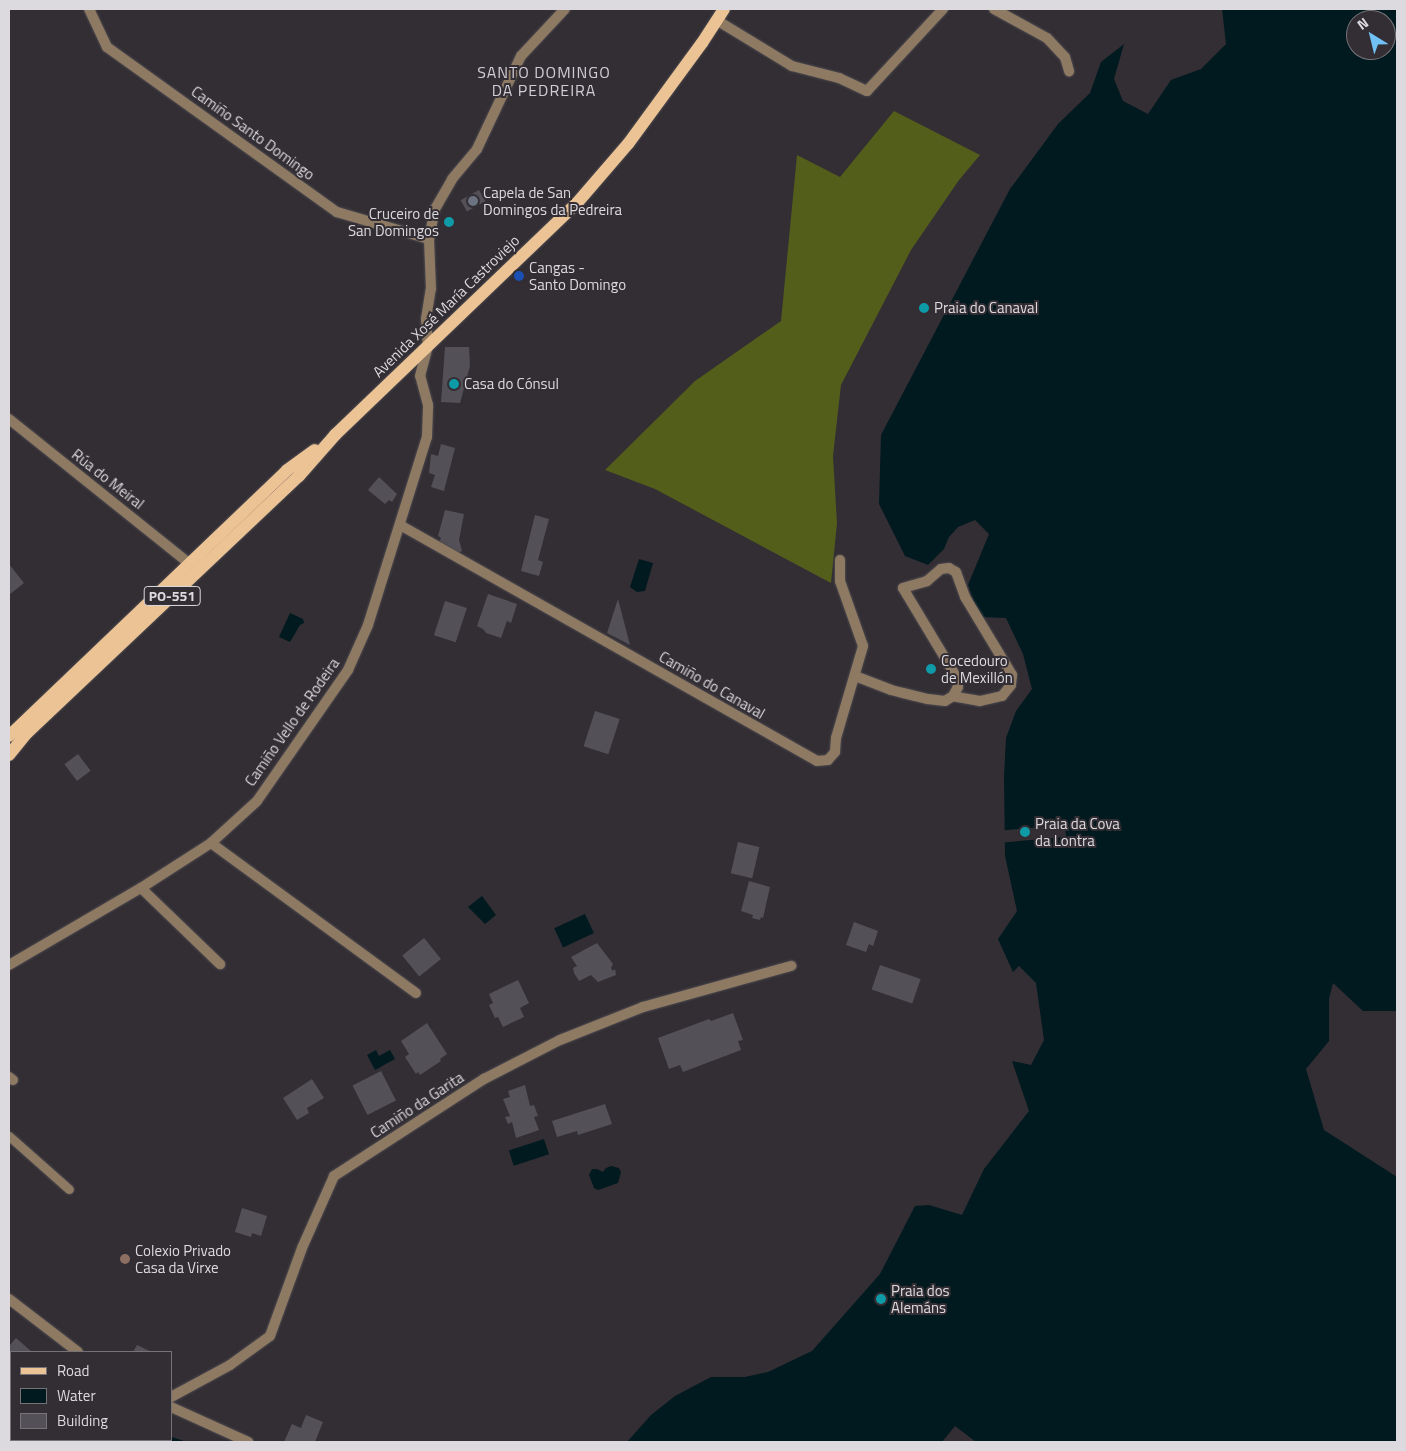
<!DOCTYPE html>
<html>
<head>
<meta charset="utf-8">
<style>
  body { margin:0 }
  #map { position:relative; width:1406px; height:1451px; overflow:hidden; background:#322e34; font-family:"Titillium Web",sans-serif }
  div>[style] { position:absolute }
  .forest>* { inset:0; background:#535e1b }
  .water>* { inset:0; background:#001a1f; transform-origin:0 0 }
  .pier>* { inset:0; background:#322e34; transform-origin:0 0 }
  .stream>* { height:4.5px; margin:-2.25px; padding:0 2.25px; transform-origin:2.25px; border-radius:2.25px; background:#001a1f }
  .building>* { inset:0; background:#545057; transform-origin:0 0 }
  .roads { filter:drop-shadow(0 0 1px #4d4a4f) drop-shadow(0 0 1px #4d4a4f) }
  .lane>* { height:9px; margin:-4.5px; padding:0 4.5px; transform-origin:4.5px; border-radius:4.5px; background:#8e7a63 }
  .street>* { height:10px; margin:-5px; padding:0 5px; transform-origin:5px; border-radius:5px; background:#8e7a63 }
  .primary>* { height:12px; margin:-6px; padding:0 6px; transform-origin:6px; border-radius:6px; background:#ecc394 }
  .dots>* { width:14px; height:14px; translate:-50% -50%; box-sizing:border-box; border:2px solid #322e34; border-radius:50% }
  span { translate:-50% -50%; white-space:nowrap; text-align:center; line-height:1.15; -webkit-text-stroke:4px #322e34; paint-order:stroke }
  .shield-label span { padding:1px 4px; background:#322e34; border:1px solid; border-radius:4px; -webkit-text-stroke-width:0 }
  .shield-label { font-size:14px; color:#dddadf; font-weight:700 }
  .street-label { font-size:15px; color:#dddadf }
  .poi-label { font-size:15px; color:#dddadf }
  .left { translate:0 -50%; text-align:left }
  .right { translate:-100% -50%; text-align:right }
  .neighbourhood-label { font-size:16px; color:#d1ccd4; letter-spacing:1px }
  .frame { position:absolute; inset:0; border:10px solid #dddadf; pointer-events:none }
  .legend { position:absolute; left:10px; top:1351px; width:162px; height:90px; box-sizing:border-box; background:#322e34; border:1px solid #767378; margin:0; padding:6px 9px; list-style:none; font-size:15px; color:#dddadf }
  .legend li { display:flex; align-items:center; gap:10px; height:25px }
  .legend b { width:25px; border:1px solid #767378 }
  .north { position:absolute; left:1346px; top:10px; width:50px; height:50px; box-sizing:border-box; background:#322e34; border:1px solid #767378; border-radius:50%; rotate:324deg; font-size:14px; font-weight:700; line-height:20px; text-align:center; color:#dddadf }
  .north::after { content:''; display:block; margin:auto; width:18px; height:22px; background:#71c1f5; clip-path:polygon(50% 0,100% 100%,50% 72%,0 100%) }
</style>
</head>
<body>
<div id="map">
  <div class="forest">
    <div style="clip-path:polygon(894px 111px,980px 155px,959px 180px,911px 250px,841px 385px,833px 456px,837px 523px,831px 583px,655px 489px,605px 470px,695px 381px,781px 321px,797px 155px,840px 177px)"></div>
  </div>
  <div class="water">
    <div style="clip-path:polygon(evenodd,1222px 9px,1397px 9px,1397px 1011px,1363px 1011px,1333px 983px,1329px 999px,1329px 1041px,1306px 1069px,1324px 1130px,1397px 1177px,1397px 1442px,976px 1442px,955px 1426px,942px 1442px,627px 1442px,651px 1415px,675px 1396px,711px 1377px,745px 1377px,768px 1372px,812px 1351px,880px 1274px,915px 1206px,929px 1205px,962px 1215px,984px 1169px,1029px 1111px,1012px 1061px,1031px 1065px,1044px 1040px,1036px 983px,1019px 966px,1013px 972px,998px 939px,1017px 911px,1005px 856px,1004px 776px,1006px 738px,1016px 711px,1032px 689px,1023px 654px,1006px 618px,979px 617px,968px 585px,989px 534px,975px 520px,958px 527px,949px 537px,944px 549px,928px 565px,905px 556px,879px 504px,881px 435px,1010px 189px,1058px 124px,1090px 93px,1101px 62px,1124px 44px,1114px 79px,1123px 101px,1148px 114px,1171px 80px,1201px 69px,1226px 44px,1222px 9px,1356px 20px,1386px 20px,1386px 50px,1356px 50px,1356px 20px)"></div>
    <div style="clip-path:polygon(639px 559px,653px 563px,645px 591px,637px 592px,630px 587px)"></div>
    <div style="clip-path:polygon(290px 613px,303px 619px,304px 623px,300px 625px,290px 642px,279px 637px)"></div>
    <div style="clip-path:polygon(482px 896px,496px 915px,485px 924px,468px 907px)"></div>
    <div style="left:585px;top:914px;width:21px;height:34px;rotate:65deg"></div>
    <div style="clip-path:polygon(376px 1050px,379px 1056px,390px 1050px,395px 1059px,375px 1070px,367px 1055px)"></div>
    <div style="left:544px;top:1139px;width:16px;height:37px;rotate:72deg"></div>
    <div style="clip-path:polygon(611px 1166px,619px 1168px,621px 1172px,618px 1183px,598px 1190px,594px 1188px,589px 1175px,592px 1169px,597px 1169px,603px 1172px,606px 1168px)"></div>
  </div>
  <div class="pier">
    <div style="left:1065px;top:825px;width:12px;height:63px;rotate:85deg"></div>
  </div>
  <div class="stream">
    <div style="left:9px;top:1438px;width:2px;rotate:27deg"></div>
    <div style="left:171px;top:1439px;width:10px;rotate:17deg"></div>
    <div style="left:87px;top:1440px;width:4px;rotate:34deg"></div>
    <div style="left:133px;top:1442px;width:5px;rotate:-22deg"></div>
  </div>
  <div class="building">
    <div style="left:479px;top:190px;width:13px;height:21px;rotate:61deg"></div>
    <div style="clip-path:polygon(445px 347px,469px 347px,470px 366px,460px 403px,441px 402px)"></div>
    <div style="clip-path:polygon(441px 444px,455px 448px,444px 491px,431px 487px,435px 475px,429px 473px,431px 454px,438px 456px)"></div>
    <div style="clip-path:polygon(379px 477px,397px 494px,392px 502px,389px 500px,385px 504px,368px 490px)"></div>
    <div style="clip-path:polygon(445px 510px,464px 514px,459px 540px,462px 551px,459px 553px,438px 544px,441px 538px,438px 536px)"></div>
    <div style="clip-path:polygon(535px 515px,549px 519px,538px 560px,543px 562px,539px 576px,521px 571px)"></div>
    <div style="clip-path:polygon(9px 564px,24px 583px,9px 595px)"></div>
    <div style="clip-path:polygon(488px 594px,517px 604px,511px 623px,507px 621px,501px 638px,486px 633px,483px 629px,477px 626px)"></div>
    <div style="clip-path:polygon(618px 599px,630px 645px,607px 633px)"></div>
    <div style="left:445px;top:601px;width:23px;height:36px;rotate:18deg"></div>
    <div style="left:595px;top:711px;width:26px;height:37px;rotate:18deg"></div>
    <div style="left:78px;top:754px;width:21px;height:17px;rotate:53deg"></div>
    <div style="left:738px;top:842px;width:22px;height:32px;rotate:13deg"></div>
    <div style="clip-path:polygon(749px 881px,770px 887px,763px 918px,761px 917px,760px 920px,752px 918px,753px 915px,741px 911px)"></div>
    <div style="clip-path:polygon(854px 922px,878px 931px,873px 946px,869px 944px,866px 952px,846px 945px)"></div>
    <div style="left:424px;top:938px;width:27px;height:28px;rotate:51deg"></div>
    <div style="clip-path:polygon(597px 943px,613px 964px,611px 968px,613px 971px,615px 969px,616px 975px,598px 982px,591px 975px,579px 981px,574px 973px,573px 968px,577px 966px,571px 957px)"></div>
    <div style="left:880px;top:965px;width:43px;height:26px;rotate:19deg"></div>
    <div style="clip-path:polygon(518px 980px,529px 1003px,520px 1008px,524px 1017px,503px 1027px,498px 1017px,495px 1018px,489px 1005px,493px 1003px,489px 994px)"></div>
    <div style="clip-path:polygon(733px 1013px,743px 1040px,738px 1041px,741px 1050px,683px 1072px,680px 1065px,669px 1069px,658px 1038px,709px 1019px,711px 1021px)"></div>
    <div style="clip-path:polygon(427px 1023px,447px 1054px,440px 1059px,441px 1061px,420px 1075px,418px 1072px,416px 1074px,405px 1057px,409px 1054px,401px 1041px)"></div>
    <div style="left:381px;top:1071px;width:33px;height:32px;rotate:63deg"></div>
    <div style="clip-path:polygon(312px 1079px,324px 1098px,307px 1108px,309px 1113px,297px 1120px,283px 1098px)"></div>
    <div style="clip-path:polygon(525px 1085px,530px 1106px,534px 1105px,538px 1116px,534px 1117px,539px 1130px,516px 1138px,512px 1122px,508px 1124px,505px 1117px,510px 1116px,503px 1099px,510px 1097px,508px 1091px)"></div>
    <div style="clip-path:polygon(605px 1104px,612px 1124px,578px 1135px,577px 1131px,557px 1137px,552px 1121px)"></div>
    <div style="clip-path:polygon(242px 1208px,267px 1216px,261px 1236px,252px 1233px,251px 1237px,235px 1232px)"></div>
    <div style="clip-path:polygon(16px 1338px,32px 1352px,11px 1352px,11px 1367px,9px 1365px,9px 1346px)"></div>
    <div style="clip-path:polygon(137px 1345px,152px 1352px,133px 1352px)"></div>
    <div style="clip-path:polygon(306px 1415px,323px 1422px,315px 1442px,284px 1442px,292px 1424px,301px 1428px)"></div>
  </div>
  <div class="roads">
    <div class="lane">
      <div style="left:9px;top:1136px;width:80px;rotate:41.5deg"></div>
    </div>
    <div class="street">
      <div style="left:89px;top:9px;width:42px;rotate:64.7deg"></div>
      <div style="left:107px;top:47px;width:283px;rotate:35.7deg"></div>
      <div style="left:337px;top:212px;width:96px;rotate:16.4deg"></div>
      <div style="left:994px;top:9px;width:60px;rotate:28.7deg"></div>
      <div style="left:1047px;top:38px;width:26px;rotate:47deg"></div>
      <div style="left:1065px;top:57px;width:15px;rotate:74deg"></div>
      <div style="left:718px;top:21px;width:87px;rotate:31.3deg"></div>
      <div style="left:792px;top:66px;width:49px;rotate:14.3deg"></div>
      <div style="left:839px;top:78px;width:31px;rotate:25deg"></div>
      <div style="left:867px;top:91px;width:112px;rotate:-47.2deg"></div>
      <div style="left:9px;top:419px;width:231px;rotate:38.7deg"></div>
      <div style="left:400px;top:525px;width:479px;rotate:29.5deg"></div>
      <div style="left:817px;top:761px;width:11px;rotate:-5deg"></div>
      <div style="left:828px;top:760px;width:11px;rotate:-49deg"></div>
      <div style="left:835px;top:752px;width:14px;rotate:-86deg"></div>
      <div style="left:836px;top:738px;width:96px;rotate:-73.6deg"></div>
      <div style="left:863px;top:646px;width:69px;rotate:-109.5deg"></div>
      <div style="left:840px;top:581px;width:21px;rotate:-90deg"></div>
      <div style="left:855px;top:676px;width:39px;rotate:21deg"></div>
      <div style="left:891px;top:690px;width:38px;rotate:14deg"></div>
      <div style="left:928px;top:699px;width:17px;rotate:7deg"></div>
      <div style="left:945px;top:701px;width:9px;rotate:-32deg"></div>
      <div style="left:953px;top:696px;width:10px;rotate:-61deg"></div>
      <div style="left:958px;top:687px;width:9px;rotate:-96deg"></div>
      <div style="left:957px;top:678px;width:105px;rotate:-121deg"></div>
      <div style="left:903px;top:588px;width:25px;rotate:-16deg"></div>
      <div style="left:927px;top:581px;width:18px;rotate:-41deg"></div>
      <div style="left:941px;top:569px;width:8px;rotate:-7deg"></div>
      <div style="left:949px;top:568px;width:8px;rotate:30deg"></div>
      <div style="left:956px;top:572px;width:27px;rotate:70deg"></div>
      <div style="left:965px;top:597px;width:91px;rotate:58.9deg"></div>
      <div style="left:1012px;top:675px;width:10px;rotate:96deg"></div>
      <div style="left:1011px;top:685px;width:14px;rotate:129deg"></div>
      <div style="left:1002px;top:696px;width:23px;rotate:167deg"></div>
      <div style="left:980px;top:701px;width:27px;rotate:-170deg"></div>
      <div style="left:211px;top:843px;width:254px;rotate:36.2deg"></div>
      <div style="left:141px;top:888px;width:110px;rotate:43.9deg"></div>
      <div style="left:9px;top:965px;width:153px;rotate:-30.3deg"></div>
      <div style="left:141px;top:888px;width:83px;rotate:-32.7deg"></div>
      <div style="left:211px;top:843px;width:62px;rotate:-42.4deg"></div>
      <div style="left:257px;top:801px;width:160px;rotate:-55.2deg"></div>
      <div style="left:348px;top:670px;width:49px;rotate:-66deg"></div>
      <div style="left:368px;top:625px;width:197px;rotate:-72.6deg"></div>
      <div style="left:427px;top:437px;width:32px;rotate:-88deg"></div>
      <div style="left:428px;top:405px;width:30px;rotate:-105deg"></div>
      <div style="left:420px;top:376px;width:30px;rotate:-75deg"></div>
      <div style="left:428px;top:347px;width:28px;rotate:-94deg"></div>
      <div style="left:426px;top:319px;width:30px;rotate:-81deg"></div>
      <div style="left:431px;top:289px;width:50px;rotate:-92.3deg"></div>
      <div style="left:429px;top:239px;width:31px;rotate:-79deg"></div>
      <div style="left:435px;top:209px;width:34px;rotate:-60deg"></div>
      <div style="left:452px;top:179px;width:39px;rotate:-50deg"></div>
      <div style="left:477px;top:149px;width:103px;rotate:-64.7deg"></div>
      <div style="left:521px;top:56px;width:64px;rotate:-46.9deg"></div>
      <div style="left:9px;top:1077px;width:5px;rotate:37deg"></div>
      <div style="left:9px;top:1299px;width:87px;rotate:37.5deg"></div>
      <div style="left:171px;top:1397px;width:67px;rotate:-28.5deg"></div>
      <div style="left:230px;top:1365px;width:49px;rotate:-35.9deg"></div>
      <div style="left:270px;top:1336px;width:94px;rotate:-70deg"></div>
      <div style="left:302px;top:1248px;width:79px;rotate:-66deg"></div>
      <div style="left:334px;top:1176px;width:179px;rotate:-32.9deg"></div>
      <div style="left:484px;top:1079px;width:85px;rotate:-27.2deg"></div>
      <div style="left:560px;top:1040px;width:89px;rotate:-21.7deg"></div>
      <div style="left:643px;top:1007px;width:154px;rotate:-15.5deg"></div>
      <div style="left:171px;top:1407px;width:85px;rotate:24.4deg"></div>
    </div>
    <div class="primary">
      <div style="left:9px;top:736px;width:385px;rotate:-43.7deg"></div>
      <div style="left:287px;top:470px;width:34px;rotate:-36deg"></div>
      <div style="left:9px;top:755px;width:28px;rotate:-51deg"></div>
      <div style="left:27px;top:733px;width:374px;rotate:-43.4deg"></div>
      <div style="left:299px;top:476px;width:55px;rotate:-48.7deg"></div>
      <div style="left:335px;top:435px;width:335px;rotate:-43.8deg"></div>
      <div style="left:577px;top:203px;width:78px;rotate:-49.2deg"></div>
      <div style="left:628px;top:144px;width:125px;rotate:-53.8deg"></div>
      <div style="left:702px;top:43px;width:40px;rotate:-57.1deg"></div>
    </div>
  </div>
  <div class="dots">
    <div style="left:473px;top:201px;background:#6b7280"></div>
    <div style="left:449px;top:222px;background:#0f9aa8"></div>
    <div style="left:519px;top:276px;background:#1a4fb4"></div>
    <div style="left:924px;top:308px;background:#0f9aa8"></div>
    <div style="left:454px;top:384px;background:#0f9aa8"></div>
    <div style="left:931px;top:669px;background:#0f9aa8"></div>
    <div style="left:1025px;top:832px;background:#0f9aa8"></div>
    <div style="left:125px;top:1259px;background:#8d6e63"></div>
    <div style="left:881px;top:1299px;background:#0f9aa8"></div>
  </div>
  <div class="shield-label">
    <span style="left:172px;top:596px">PO-551</span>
  </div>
  <div class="street-label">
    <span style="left:253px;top:133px;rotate:36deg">Camiño Santo Domingo</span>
    <span style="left:446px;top:306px;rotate:-44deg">Avenida Xosé María Castroviejo</span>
    <span style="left:108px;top:479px;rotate:38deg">Rúa do Meiral</span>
    <span style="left:712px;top:685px;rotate:30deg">Camiño do Canaval</span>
    <span style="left:292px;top:722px;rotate:-55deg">Camiño Vello de Rodeira</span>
    <span style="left:417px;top:1105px;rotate:-33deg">Camiño da Garita</span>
  </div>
  <div class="poi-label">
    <span class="left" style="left:483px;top:201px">Capela de San<br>Domingos da Pedreira</span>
    <span class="right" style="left:439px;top:222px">Cruceiro de<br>San Domingos</span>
    <span class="left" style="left:529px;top:276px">Cangas -<br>Santo Domingo</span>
    <span class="left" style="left:934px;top:308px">Praia do Canaval</span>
    <span class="left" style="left:464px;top:384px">Casa do Cónsul</span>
    <span class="left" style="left:941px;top:669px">Cocedouro<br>de Mexillón</span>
    <span class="left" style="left:1035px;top:832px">Praia da Cova<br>da Lontra</span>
    <span class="left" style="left:135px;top:1259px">Colexio Privado<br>Casa da Virxe</span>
    <span class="left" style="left:891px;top:1299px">Praia dos<br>Alemáns</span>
  </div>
  <div class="neighbourhood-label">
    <span style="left:544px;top:81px">SANTO DOMINGO<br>DA PEDREIRA</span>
  </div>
  <div class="frame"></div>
  <ul class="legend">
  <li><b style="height:6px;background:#ecc394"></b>Road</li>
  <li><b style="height:14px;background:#001a1f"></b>Water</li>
  <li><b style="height:14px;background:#545057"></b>Building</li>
  </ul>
  <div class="north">N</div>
</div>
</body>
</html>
